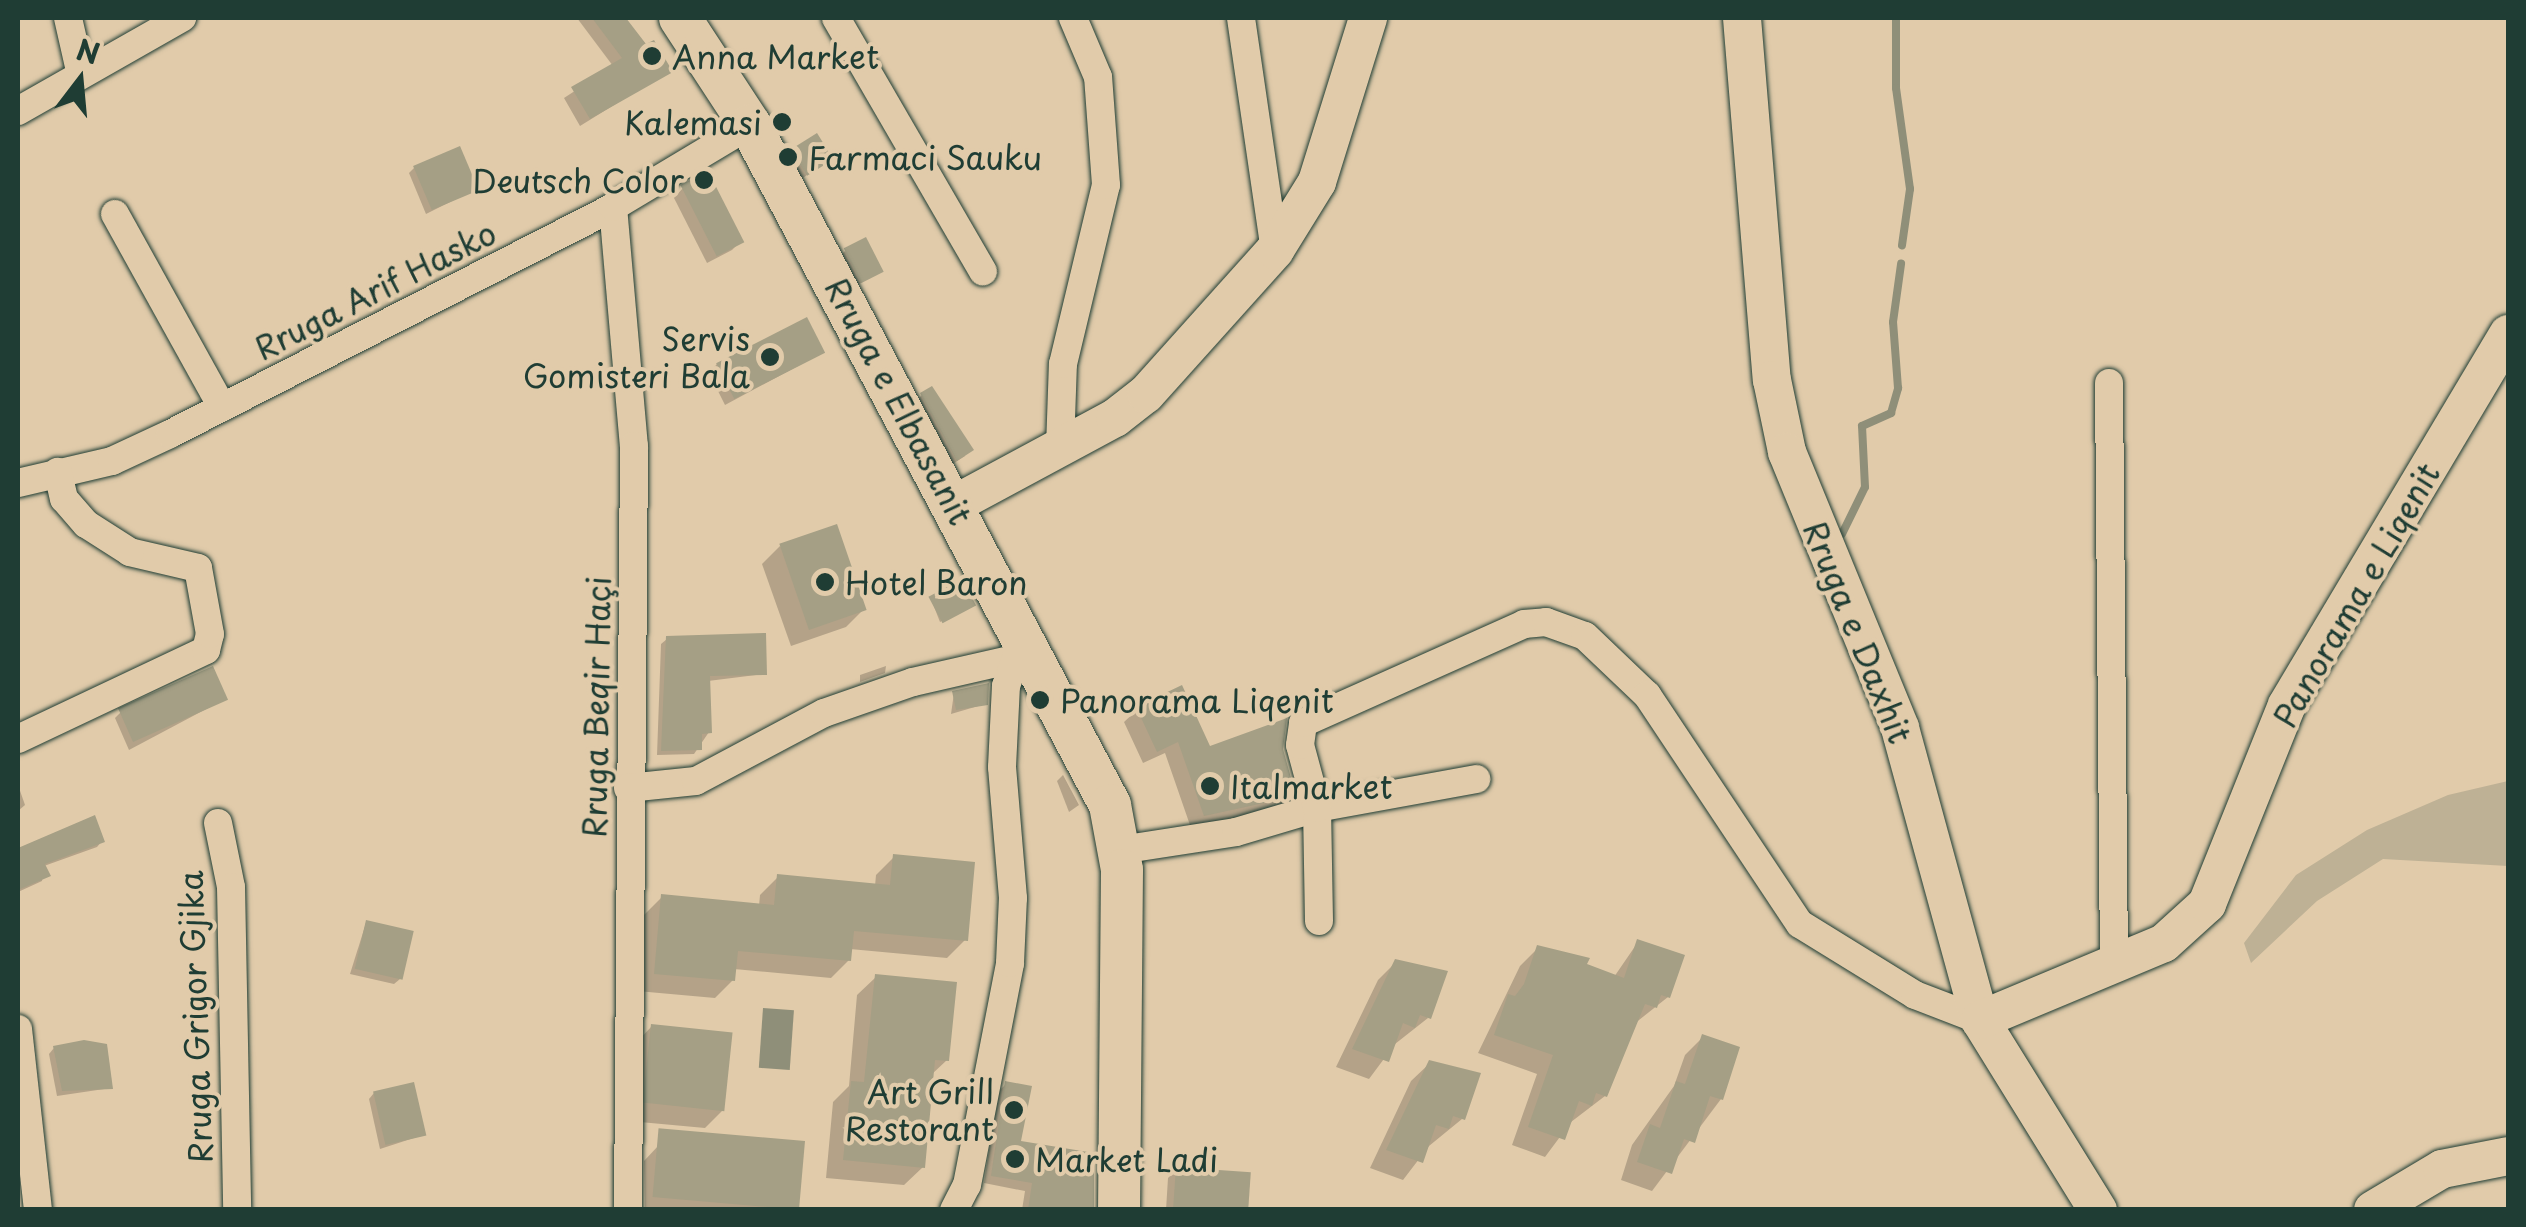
<!DOCTYPE html>
<html>
<head>
<meta charset="utf-8">
<style>
  body { margin:0 }
  #map { position:relative; width:2526px; height:1227px; overflow:hidden; background:#e1cbaa; font-family:"Playpen Sans",sans-serif }
  div>[style] { position:absolute }
  .green>* { inset:0; background:#beb195 }
  .water>* { inset:0; background:#8f8f79; transform-origin:0 0 }
  .shadow>* { inset:0; background:#0003 }
  .stream>* { height:8px; margin:-4px; padding:0 4px; transform-origin:4px; border-radius:4px; background:#8f8f79 }
  .building>* { inset:0; background:#a59f85; transform-origin:0 0 }
  .roads { filter:drop-shadow(0 0 2px #1f3d34) drop-shadow(0 0 2px #1f3d34) }
  .street>* { height:28px; margin:-14px; padding:0 14px; transform-origin:14px; border-radius:14px; background:#e1cbaa }
  .secondary>* { height:38px; margin:-19px; padding:0 19px; transform-origin:19px; border-radius:19px; background:#e1cbaa }
  .primary>* { height:42px; margin:-21px; padding:0 21px; transform-origin:21px; border-radius:21px; background:#e1cbaa }
  .dots>* { width:28px; height:28px; translate:-50% -50%; box-sizing:border-box; border:5px solid #e1cbaa; border-radius:50% }
  span { translate:-50% -50%; white-space:nowrap; text-align:center; line-height:1.15; -webkit-text-stroke:8px #e1cbaa; paint-order:stroke }
  .poi-label { font-size:32px; color:#1f3d34 }
  .left { translate:0 -50%; text-align:left }
  .right { translate:-100% -50%; text-align:right }
  .street-label { font-size:32px; color:#1f3d34 }
  .frame { position:absolute; inset:0; border:20px solid #1f3d34; pointer-events:none }
  .north { position:absolute; left:30px; top:30px; width:100px; height:100px; -webkit-text-stroke:8px #e1cbaa; paint-order:stroke; rotate:16deg; font-size:28px; font-weight:700; line-height:40px; text-align:center; color:#1f3d34 }
  .north::after { content:''; display:block; margin:auto; width:35px; height:45px; background:#1f3d34; clip-path:polygon(50% 0,100% 100%,50% 72%,0 100%) }
</style>
</head>
<body>
<div id="map">
  <div class="green">
    <div style="clip-path:polygon(2508px 781px,2508px 866px,2383px 859px,2317px 901px,2251px 963px,2244px 943px,2296px 875px,2367px 830px,2448px 795px)"></div>
  </div>
  <div class="water">
    <div style="left:763px;top:1008px;width:31px;height:60px;rotate:4deg"></div>
  </div>
  <div class="shadow">
    <div style="clip-path:polygon(577px 18px,623px 18px,669px 71px,580px 126px,564px 98px,613px 66px)"></div>
    <div style="clip-path:polygon(792px 151px,829px 159px,796px 183px,783px 160px)"></div>
    <div style="clip-path:polygon(414px 168px,476px 189px,426px 214px,409px 173px)"></div>
    <div style="clip-path:polygon(683px 188px,741px 241px,732px 250px,707px 263px,674px 198px)"></div>
    <div style="clip-path:polygon(845px 251px,880px 271px,856px 286px,840px 256px)"></div>
    <div style="clip-path:polygon(822px 353px,725px 405px,709px 373px,717px 364px)"></div>
    <div style="clip-path:polygon(922px 395px,965px 456px,951px 465px,916px 401px)"></div>
    <div style="clip-path:polygon(780px 546px,864px 609px,846px 627px,791px 646px,762px 564px)"></div>
    <div style="clip-path:polygon(931px 599px,971px 606px,940px 622px)"></div>
    <div style="clip-path:polygon(667px 639px,764px 674px,708px 681px,709px 732px,694px 754px,657px 755px,661px 644px)"></div>
    <div style="clip-path:polygon(886px 666px,885px 673px,860px 682px,860px 675px)"></div>
    <div style="clip-path:polygon(954px 693px,985px 704px,951px 714px)"></div>
    <div style="clip-path:polygon(225px 699px,129px 750px,115px 718px,120px 713px)"></div>
    <div style="clip-path:polygon(1138px 709px,1209px 749px,1280px 749px,1293px 795px,1279px 809px,1191px 828px,1165px 753px,1143px 763px,1124px 722px)"></div>
    <div style="clip-path:polygon(1063px 775px,1079px 805px,1069px 812px,1057px 781px)"></div>
    <div style="clip-path:polygon(18px 785px,25px 805px,18px 811px)"></div>
    <div style="clip-path:polygon(94px 818px,102px 841px,97px 847px,44px 866px,42px 881px,18px 892px,18px 853px)"></div>
    <div style="clip-path:polygon(894px 857px,965px 940px,947px 958px,850px 949px,849px 960px,831px 978px,734px 969px,733px 980px,715px 998px,637px 991px,644px 915px,662px 897px,759px 906px,760px 895px,778px 877px,875px 886px,876px 875px)"></div>
    <div style="clip-path:polygon(366px 923px,400px 979px,394px 984px,350px 974px)"></div>
    <div style="clip-path:polygon(1638px 942px,1668px 997px,1634px 1024px,1605px 1096px,1571px 1122px,1545px 1157px,1512px 1145px,1537px 1074px,1478px 1053px,1520px 966px,1538px 948px,1614px 977px)"></div>
    <div style="clip-path:polygon(1396px 962px,1428px 1018px,1395px 1044px,1369px 1079px,1336px 1067px,1378px 980px)"></div>
    <div style="clip-path:polygon(876px 977px,947px 1060px,931px 1075px,923px 1167px,904px 1185px,826px 1178px,833px 1102px,849px 1086px,857px 995px)"></div>
    <div style="clip-path:polygon(652px 1026px,723px 1110px,705px 1128px,629px 1121px,634px 1045px)"></div>
    <div style="clip-path:polygon(1703px 1037px,1721px 1099px,1652px 1191px,1621px 1180px,1632px 1145px,1674px 1086px,1685px 1055px)"></div>
    <div style="clip-path:polygon(54px 1048px,111px 1088px,57px 1096px,49px 1054px)"></div>
    <div style="clip-path:polygon(1430px 1063px,1462px 1119px,1429px 1146px,1403px 1180px,1370px 1168px,1411px 1081px)"></div>
    <div style="clip-path:polygon(1006px 1084px,1018px 1143px,1090px 1210px,1022px 1210px,1025px 1191px,984px 1183px,998px 1092px)"></div>
    <div style="clip-path:polygon(374px 1093px,423px 1135px,380px 1149px,369px 1099px)"></div>
    <div style="clip-path:polygon(659px 1145px,797px 1210px,645px 1210px,644px 1161px)"></div>
    <div style="clip-path:polygon(1177px 1169px,1246px 1210px,1166px 1210px,1168px 1178px)"></div>
  </div>
  <div class="stream">
    <div style="left:1896px;top:18px;width:70px;rotate:90deg"></div>
    <div style="left:1896px;top:88px;width:102px;rotate:82.1deg"></div>
    <div style="left:1910px;top:189px;width:57px;rotate:98.1deg"></div>
    <div style="left:1842px;top:534px;width:52px;rotate:-63.9deg"></div>
    <div style="left:1865px;top:487px;width:61px;rotate:-92.8deg"></div>
    <div style="left:1862px;top:426px;width:32px;rotate:-24deg"></div>
    <div style="left:1891px;top:413px;width:26px;rotate:-74deg"></div>
    <div style="left:1898px;top:388px;width:66px;rotate:-94.3deg"></div>
    <div style="left:1893px;top:322px;width:59px;rotate:-82.1deg"></div>
  </div>
  <div class="building">
    <div style="clip-path:polygon(592px 18px,626px 18px,646px 44px,654px 40px,673px 72px,590px 119px,571px 87px,622px 58px)"></div>
    <div style="left:817px;top:133px;width:31px;height:31px;rotate:58deg"></div>
    <div style="left:460px;top:146px;width:48px;height:51px;rotate:67deg"></div>
    <div style="left:708px;top:171px;width:80px;height:31px;rotate:63deg"></div>
    <div style="left:866px;top:237px;width:39px;height:25px;rotate:63deg"></div>
    <div style="left:807px;top:317px;width:40px;height:102px;rotate:63deg"></div>
    <div style="clip-path:polygon(932px 386px,974px 450px,957px 461px,920px 393px)"></div>
    <div style="left:837px;top:524px;width:91px;height:61px;rotate:71deg"></div>
    <div style="left:962px;top:579px;width:30px;height:38px;rotate:62deg"></div>
    <div style="clip-path:polygon(766px 633px,767px 675px,710px 676px,712px 733px,702px 734px,702px 750px,661px 751px,666px 636px)"></div>
    <div style="left:213px;top:666px;width:37px;height:104px;rotate:66deg"></div>
    <div style="clip-path:polygon(989px 683px,988px 705px,956px 710px,952px 691px)"></div>
    <div style="clip-path:polygon(1182px 685px,1210px 746px,1287px 718px,1283px 749px,1296px 796px,1204px 816px,1178px 742px,1157px 752px,1136px 707px)"></div>
    <div style="clip-path:polygon(95px 815px,105px 842px,45px 864px,51px 876px,18px 890px,18px 848px)"></div>
    <div style="clip-path:polygon(893px 854px,975px 862px,968px 941px,854px 931px,851px 961px,738px 951px,735px 981px,654px 974px,661px 894px,774px 905px,777px 874px,890px 885px)"></div>
    <div style="left:366px;top:920px;width:49px;height:50px;rotate:13deg"></div>
    <div style="clip-path:polygon(1637px 939px,1685px 955px,1670px 998px,1661px 995px,1657px 1008px,1645px 1004px,1607px 1097px,1596px 1093px,1592px 1106px,1579px 1101px,1565px 1140px,1528px 1127px,1553px 1055px,1494px 1035px,1508px 994px,1515px 996px,1524px 984px,1537px 945px,1590px 958px,1587px 964px,1624px 978px)"></div>
    <div style="clip-path:polygon(1395px 959px,1448px 971px,1431px 1019px,1420px 1015px,1415px 1028px,1403px 1023px,1389px 1062px,1352px 1049px)"></div>
    <div style="clip-path:polygon(875px 974px,957px 982px,949px 1061px,935px 1060px,925px 1168px,843px 1160px,851px 1081px,864px 1082px)"></div>
    <div style="left:651px;top:1024px;width:82px;height:79px;rotate:6deg"></div>
    <div style="clip-path:polygon(1702px 1034px,1740px 1047px,1723px 1100px,1710px 1096px,1695px 1143px,1684px 1139px,1672px 1174px,1637px 1162px,1650px 1124px,1660px 1128px,1676px 1081px,1685px 1084px)"></div>
    <div style="clip-path:polygon(84px 1040px,107px 1044px,113px 1089px,62px 1091px,53px 1046px)"></div>
    <div style="clip-path:polygon(1429px 1060px,1481px 1073px,1465px 1120px,1453px 1116px,1449px 1129px,1436px 1125px,1423px 1163px,1386px 1150px)"></div>
    <div style="clip-path:polygon(1005px 1081px,1032px 1086px,1021px 1141px,1094px 1153px,1094px 1210px,1028px 1210px,1032px 1183px,991px 1176px)"></div>
    <div style="left:414px;top:1082px;width:55px;height:42px;rotate:77deg"></div>
    <div style="left:805px;top:1141px;width:69px;height:147px;rotate:95deg"></div>
    <div style="left:1176px;top:1167px;width:75px;height:43px;rotate:4deg"></div>
  </div>
  <div class="roads">
    <div class="street">
      <div style="left:68px;top:18px;width:54px;rotate:77.2deg"></div>
      <div style="left:836px;top:18px;width:293px;rotate:59.9deg"></div>
      <div style="left:1241px;top:18px;width:234px;rotate:81.7deg"></div>
      <div style="left:18px;top:111px;width:189px;rotate:-29.6deg"></div>
      <div style="left:613px;top:207px;width:240px;rotate:85deg"></div>
      <div style="left:634px;top:446px;width:764px;rotate:90.45deg"></div>
      <div style="left:115px;top:214px;width:221px;rotate:61deg"></div>
      <div style="left:2109px;top:383px;width:582px;rotate:89.51deg"></div>
      <div style="left:1060px;top:448px;width:84px;rotate:-88deg"></div>
      <div style="left:1063px;top:364px;width:184px;rotate:-76.5deg"></div>
      <div style="left:1106px;top:185px;width:108px;rotate:-94.2deg"></div>
      <div style="left:1098px;top:77px;width:64px;rotate:-113deg"></div>
      <div style="left:18px;top:483px;width:97px;rotate:-13.2deg"></div>
      <div style="left:112px;top:461px;width:64px;rotate:-25deg"></div>
      <div style="left:170px;top:434px;width:498px;rotate:-27.1deg"></div>
      <div style="left:613px;top:207px;width:160px;rotate:-30.9deg"></div>
      <div style="left:18px;top:739px;width:208px;rotate:-25.3deg"></div>
      <div style="left:206px;top:650px;width:16px;rotate:-76deg"></div>
      <div style="left:210px;top:634px;width:67px;rotate:-100.3deg"></div>
      <div style="left:198px;top:568px;width:70px;rotate:-166.8deg"></div>
      <div style="left:130px;top:552px;width:52px;rotate:-147.5deg"></div>
      <div style="left:86px;top:524px;width:33px;rotate:-131deg"></div>
      <div style="left:64px;top:499px;width:28px;rotate:-103deg"></div>
      <div style="left:628px;top:788px;width:68px;rotate:-5.9deg"></div>
      <div style="left:696px;top:781px;width:145px;rotate:-28deg"></div>
      <div style="left:824px;top:713px;width:94px;rotate:-19.2deg"></div>
      <div style="left:913px;top:682px;width:104px;rotate:-12.8deg"></div>
      <div style="left:218px;top:823px;width:65px;rotate:78.5deg"></div>
      <div style="left:231px;top:887px;width:323px;rotate:88.9deg"></div>
      <div style="left:1120px;top:850px;width:117px;rotate:-8.8deg"></div>
      <div style="left:1236px;top:832px;width:84px;rotate:-16.5deg"></div>
      <div style="left:1317px;top:808px;width:162px;rotate:-10.3deg"></div>
      <div style="left:1319px;top:921px;width:113px;rotate:-91deg"></div>
      <div style="left:1317px;top:808px;width:65px;rotate:-105.1deg"></div>
      <div style="left:1300px;top:745px;width:22px;rotate:-82deg"></div>
      <div style="left:1303px;top:723px;width:242px;rotate:-24.1deg"></div>
      <div style="left:1524px;top:624px;width:22px;rotate:-5deg"></div>
      <div style="left:1546px;top:622px;width:41px;rotate:19.7deg"></div>
      <div style="left:1585px;top:636px;width:86px;rotate:43.6deg"></div>
      <div style="left:1647px;top:695px;width:275px;rotate:56.3deg"></div>
      <div style="left:1800px;top:924px;width:135px;rotate:31.7deg"></div>
      <div style="left:1915px;top:995px;width:70px;rotate:21deg"></div>
      <div style="left:18px;top:1029px;width:182px;rotate:83.7deg"></div>
      <div style="left:954px;top:1210px;width:28px;rotate:-63deg"></div>
      <div style="left:967px;top:1185px;width:226px;rotate:-79deg"></div>
      <div style="left:1010px;top:963px;width:65px;rotate:-87.4deg"></div>
      <div style="left:1013px;top:898px;width:131px;rotate:-94.8deg"></div>
      <div style="left:1002px;top:767px;width:81px;rotate:-87.2deg"></div>
      <div style="left:1006px;top:686px;width:48px;rotate:-70.4deg"></div>
    </div>
    <div class="secondary">
      <div style="left:1742px;top:18px;width:363px;rotate:85.3deg"></div>
      <div style="left:1772px;top:380px;width:74px;rotate:78.2deg"></div>
      <div style="left:1787px;top:452px;width:298px;rotate:67.7deg"></div>
      <div style="left:1900px;top:728px;width:303px;rotate:74.7deg"></div>
      <div style="left:1980px;top:1020px;width:224px;rotate:58.2deg"></div>
      <div style="left:955px;top:504px;width:182px;rotate:-28.3deg"></div>
      <div style="left:1115px;top:418px;width:39px;rotate:-38deg"></div>
      <div style="left:1146px;top:394px;width:193px;rotate:-48.1deg"></div>
      <div style="left:1275px;top:250px;width:80px;rotate:-58.3deg"></div>
      <div style="left:1317px;top:182px;width:172px;rotate:-72.7deg"></div>
      <div style="left:1980px;top:1020px;width:199px;rotate:-22.7deg"></div>
      <div style="left:2164px;top:943px;width:58px;rotate:-42.2deg"></div>
      <div style="left:2207px;top:904px;width:214px;rotate:-68.1deg"></div>
      <div style="left:2287px;top:705px;width:432px;rotate:-59.2deg"></div>
      <div style="left:2373px;top:1210px;width:80px;rotate:-30.7deg"></div>
      <div style="left:2442px;top:1169px;width:67px;rotate:-11.1deg"></div>
    </div>
    <div class="primary">
      <div style="left:680px;top:18px;width:128px;rotate:56.8deg"></div>
      <div style="left:750px;top:125px;width:769px;rotate:62.1deg"></div>
      <div style="left:1110px;top:805px;width:66px;rotate:79.5deg"></div>
      <div style="left:1122px;top:870px;width:340px;rotate:90.5deg"></div>
    </div>
  </div>
  <div class="dots">
    <div style="left:652px;top:56px;background:#1f3d34"></div>
    <div style="left:782px;top:122px;background:#1f3d34"></div>
    <div style="left:788px;top:157px;background:#1f3d34"></div>
    <div style="left:704px;top:180px;background:#1f3d34"></div>
    <div style="left:770px;top:357px;background:#1f3d34"></div>
    <div style="left:825px;top:582px;background:#1f3d34"></div>
    <div style="left:1040px;top:700px;background:#1f3d34"></div>
    <div style="left:1210px;top:786px;background:#1f3d34"></div>
    <div style="left:1014px;top:1110px;background:#1f3d34"></div>
    <div style="left:1015px;top:1159px;background:#1f3d34"></div>
  </div>
  <div class="poi-label">
    <span class="left" style="left:672px;top:56px">Anna Market</span>
    <span class="right" style="left:762px;top:122px">Kalemasi</span>
    <span class="left" style="left:808px;top:157px">Farmaci Sauku</span>
    <span class="right" style="left:684px;top:180px">Deutsch Color</span>
    <span class="right" style="left:750px;top:357px">Servis<br>Gomisteri Bala</span>
    <span class="left" style="left:845px;top:582px">Hotel Baron</span>
    <span class="left" style="left:1060px;top:700px">Panorama Liqenit</span>
    <span class="left" style="left:1230px;top:786px">Italmarket</span>
    <span class="right" style="left:994px;top:1110px">Art Grill<br>Restorant</span>
    <span class="left" style="left:1035px;top:1159px">Market Ladi</span>
  </div>
  <div class="street-label">
    <span style="left:375px;top:290px;rotate:-27deg">Rruga Arif Hasko</span>
    <span style="left:899px;top:401px;rotate:62deg">Rruga e Elbasanit</span>
    <span style="left:2356px;top:595px;rotate:-60deg">Panorama e Liqenit</span>
    <span style="left:1858px;top:632px;rotate:68deg">Rruga e Daxhit</span>
    <span style="left:596px;top:707px;rotate:-89deg">Rruga Beqir Haçi</span>
    <span style="left:195px;top:1017px;rotate:-92deg">Rruga Grigor Gjika</span>
  </div>
  <div class="frame"></div>
  <div class="north">N</div>
</div>
</body>
</html>
